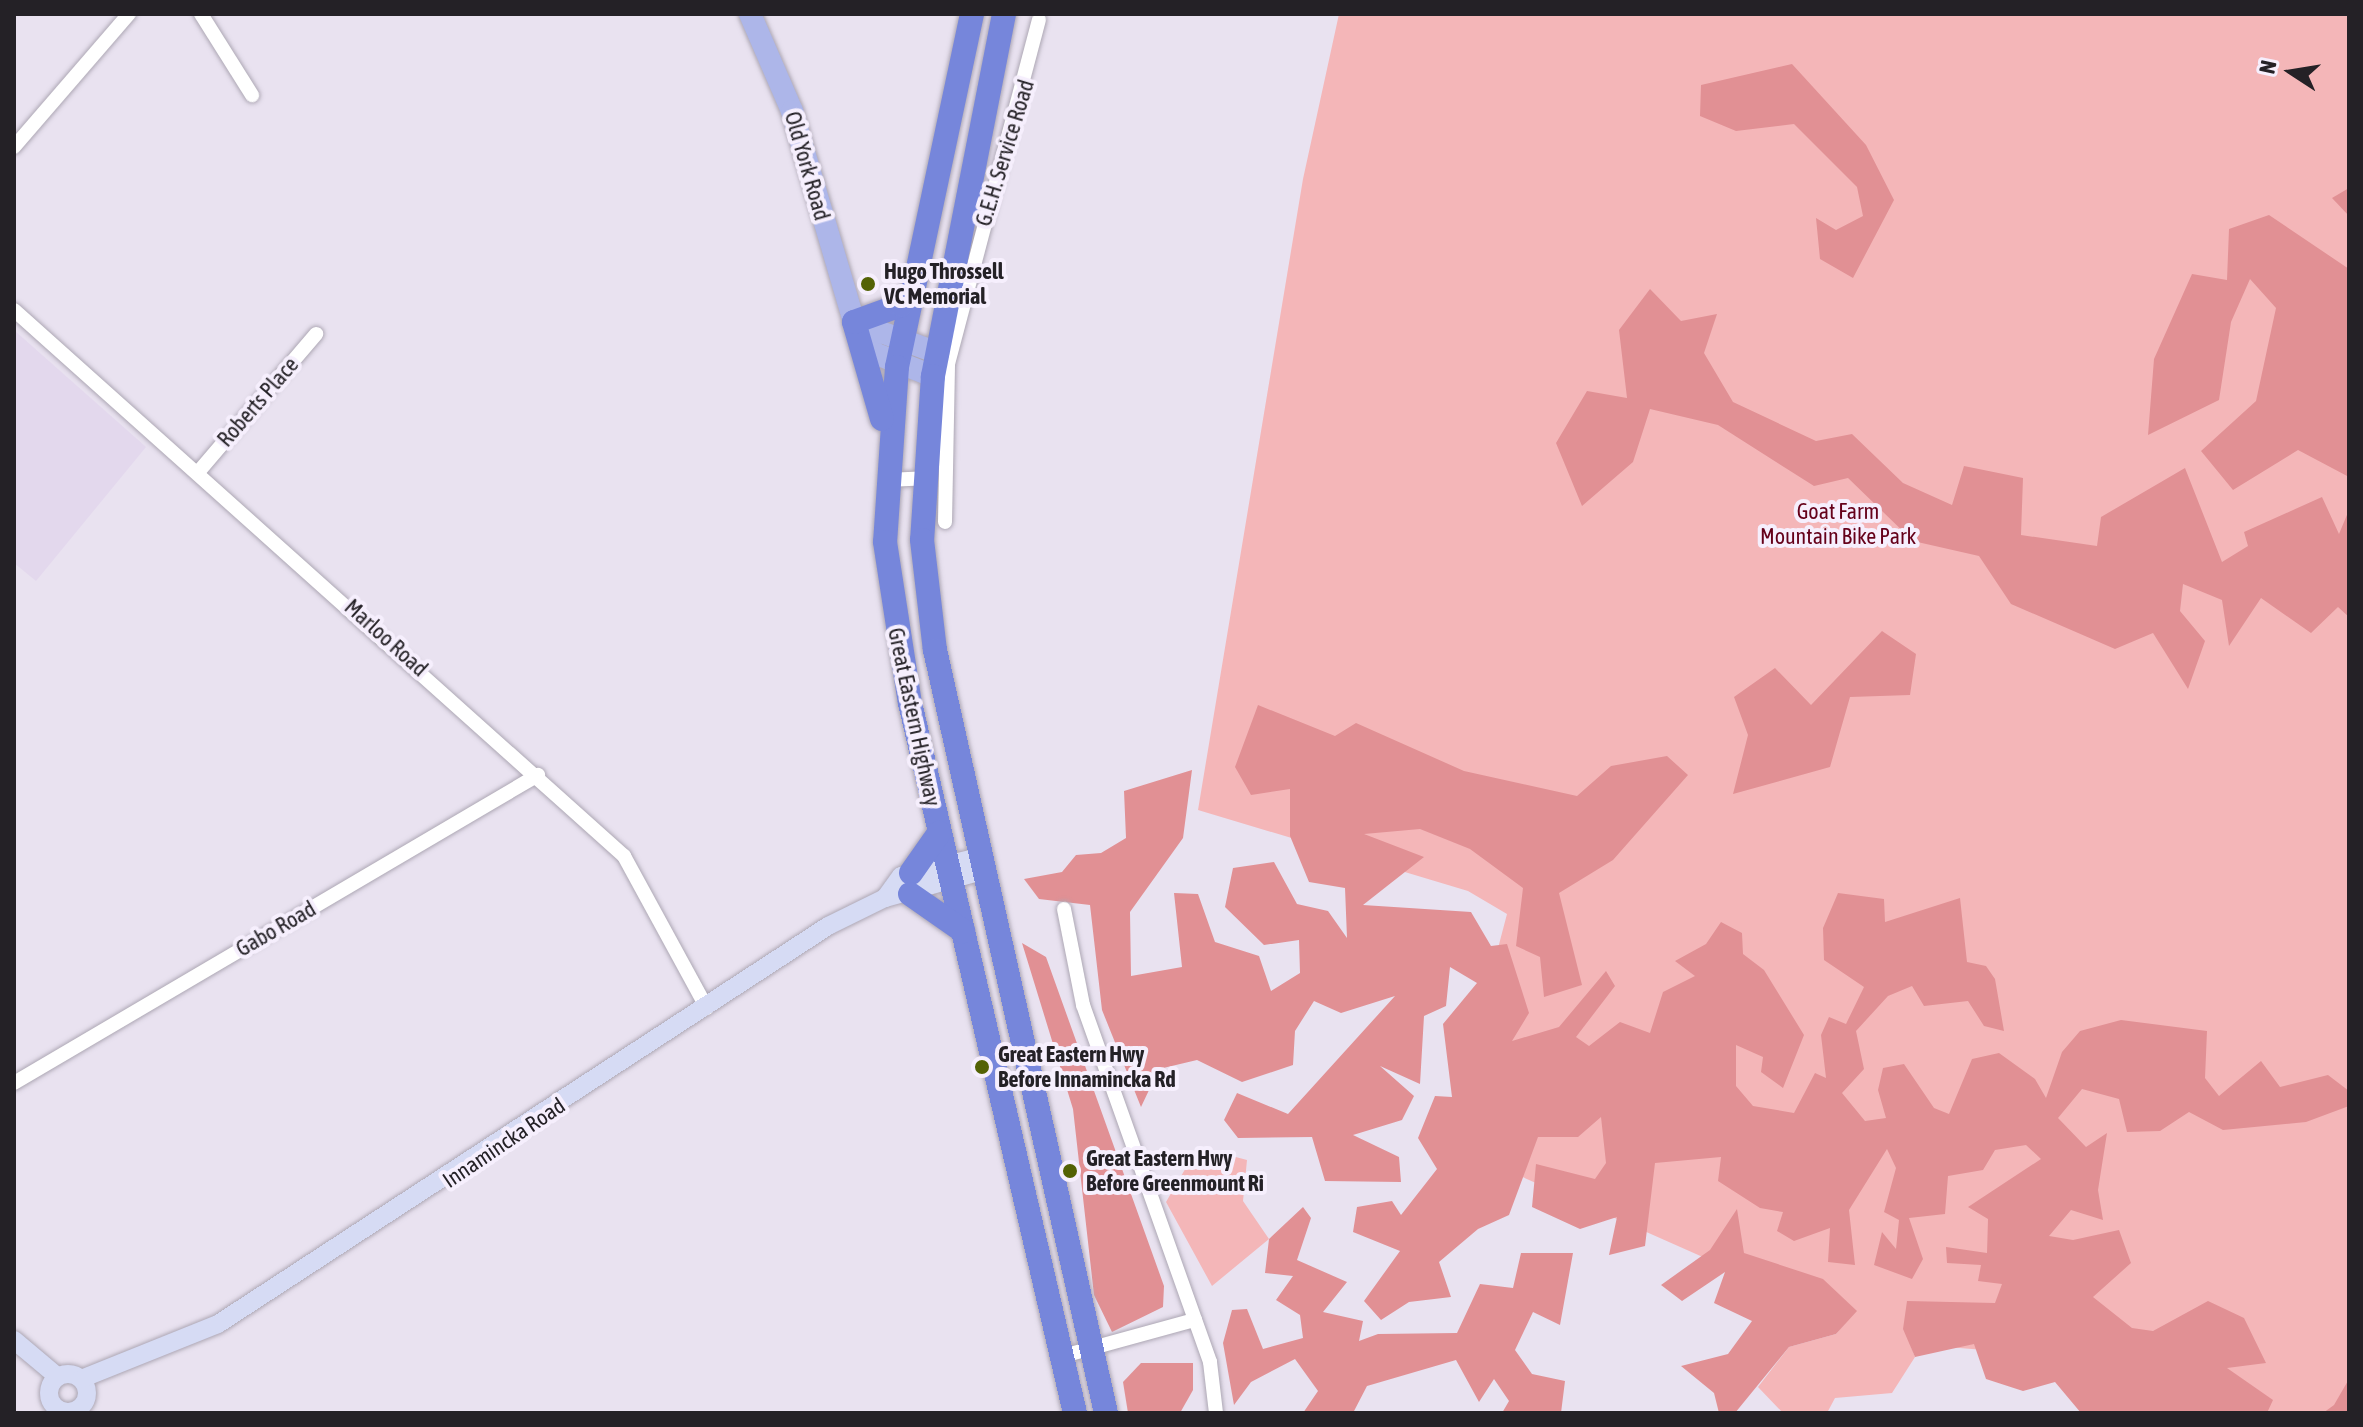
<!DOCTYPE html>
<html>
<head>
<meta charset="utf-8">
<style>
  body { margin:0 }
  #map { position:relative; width:2363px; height:1427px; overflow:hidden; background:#e9e2f0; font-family:"Asap Condensed",sans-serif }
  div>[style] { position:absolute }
  .built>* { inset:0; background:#e3d8ed }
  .green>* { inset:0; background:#f4b6b8 }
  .forest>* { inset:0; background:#e19094 }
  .roads { filter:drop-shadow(0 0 2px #ada7b4) drop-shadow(0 0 2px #ada7b4) }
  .street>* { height:14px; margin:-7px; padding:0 7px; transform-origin:7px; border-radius:7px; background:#fff }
  .secondary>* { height:18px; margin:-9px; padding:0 9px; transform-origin:9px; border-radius:9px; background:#d6dbf4 }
  .secondary>.ring { margin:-9px; padding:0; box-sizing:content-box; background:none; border:18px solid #d6dbf4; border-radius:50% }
  .primary>* { height:22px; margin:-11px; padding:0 11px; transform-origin:11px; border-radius:11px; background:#adb6e9 }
  .highway>* { height:24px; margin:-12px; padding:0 12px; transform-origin:12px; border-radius:12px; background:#7686db }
  .dots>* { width:22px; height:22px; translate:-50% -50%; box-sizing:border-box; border:4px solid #f6effd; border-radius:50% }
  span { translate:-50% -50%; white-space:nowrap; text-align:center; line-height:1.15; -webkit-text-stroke:8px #f6effd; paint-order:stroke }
  .street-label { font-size:22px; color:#242126 }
  .poi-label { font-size:22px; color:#242126; font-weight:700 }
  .left { translate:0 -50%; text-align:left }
  .park-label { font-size:22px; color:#65011a }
  .frame { position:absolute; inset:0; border:16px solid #242126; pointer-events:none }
  .north { position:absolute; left:2251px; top:32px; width:80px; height:80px; -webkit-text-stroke:6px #f6effd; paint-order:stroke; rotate:282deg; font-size:22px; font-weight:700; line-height:32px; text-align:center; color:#242126 }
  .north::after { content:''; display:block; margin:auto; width:28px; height:36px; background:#242126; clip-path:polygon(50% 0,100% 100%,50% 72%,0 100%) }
</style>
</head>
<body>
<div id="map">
  <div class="built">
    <div style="clip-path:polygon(14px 330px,146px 447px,36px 581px,14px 563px)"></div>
  </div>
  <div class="green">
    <div style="clip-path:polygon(1339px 14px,2349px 14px,2349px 1413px,2212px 1413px,2047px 1355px,1910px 1344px,1915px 1357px,1892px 1393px,1835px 1398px,1827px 1413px,1783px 1413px,1758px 1387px,1789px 1347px,1836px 1334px,1847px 1321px,1491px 1163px,1466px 1070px,1507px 914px,1468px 891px,1198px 810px,1303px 179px)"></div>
    <div style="clip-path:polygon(1198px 1147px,1247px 1160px,1243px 1201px,1269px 1239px,1212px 1286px,1166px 1202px)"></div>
  </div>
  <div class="forest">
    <div style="clip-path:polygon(1792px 64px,1866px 145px,1894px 200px,1853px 278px,1820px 259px,1816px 218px,1836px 230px,1863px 216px,1857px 187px,1794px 124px,1736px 131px,1700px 116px,1701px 85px)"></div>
    <div style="clip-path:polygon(2349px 188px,2349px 216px,2332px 198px)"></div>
    <div style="clip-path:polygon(2269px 215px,2349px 269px,2349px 477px,2298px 450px,2233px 490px,2201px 451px,2256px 401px,2276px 308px,2250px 279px,2231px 322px,2219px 400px,2148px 435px,2154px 359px,2192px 274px,2227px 280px,2229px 229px)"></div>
    <div style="clip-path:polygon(1650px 289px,1681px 321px,1717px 314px,1704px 353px,1733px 402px,1816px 441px,1852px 434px,1903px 483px,1952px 505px,1964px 466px,2023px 478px,2021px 535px,2097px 546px,2101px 517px,2185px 468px,2222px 562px,2248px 546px,2244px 532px,2322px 497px,2339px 534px,2349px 510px,2349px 617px,2338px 607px,2311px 633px,2261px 598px,2229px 646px,2222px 600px,2183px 584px,2180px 611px,2205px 641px,2188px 689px,2153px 633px,2115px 649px,2011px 604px,1979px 556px,1913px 541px,1848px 478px,1814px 486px,1718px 425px,1650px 409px,1633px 462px,1582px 506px,1556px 443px,1587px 391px,1627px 398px,1619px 330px)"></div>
    <div style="clip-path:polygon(1882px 631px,1916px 654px,1910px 695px,1850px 697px,1830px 767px,1733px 794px,1748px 735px,1734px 697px,1775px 668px,1811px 705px)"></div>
    <div style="clip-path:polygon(1258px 705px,1335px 736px,1356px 723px,1464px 771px,1577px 796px,1611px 766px,1667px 756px,1688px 775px,1613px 860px,1559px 893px,1582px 985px,1544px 997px,1540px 957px,1516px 946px,1523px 888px,1470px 849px,1420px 829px,1364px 834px,1424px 857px,1363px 905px,1471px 912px,1491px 946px,1507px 944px,1529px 1013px,1512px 1041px,1559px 1027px,1606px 971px,1615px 986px,1576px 1037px,1589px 1046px,1620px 1022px,1650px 1033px,1663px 992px,1695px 976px,1675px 961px,1706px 944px,1721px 922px,1742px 933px,1743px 954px,1764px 970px,1804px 1035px,1783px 1088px,1761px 1072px,1763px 1057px,1736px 1045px,1736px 1086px,1753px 1106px,1794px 1113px,1815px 1073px,1826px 1078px,1821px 1035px,1829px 1017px,1846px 1024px,1864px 987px,1824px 960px,1823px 928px,1838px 893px,1884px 899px,1885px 922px,1960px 898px,1967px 962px,1986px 966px,1995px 979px,2004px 1031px,1984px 1026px,1968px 1001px,1924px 1006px,1912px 986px,1888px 996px,1856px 1031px,1864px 1069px,1842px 1093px,1865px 1121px,1886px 1118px,1878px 1090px,1883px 1068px,1904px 1064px,1934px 1108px,1949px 1114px,1972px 1059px,1999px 1053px,2035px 1079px,2046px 1098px,2062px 1052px,2080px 1031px,2121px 1020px,2207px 1031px,2205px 1078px,2219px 1096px,2261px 1061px,2280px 1087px,2328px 1075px,2349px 1091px,2349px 1106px,2306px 1122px,2223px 1130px,2189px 1112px,2160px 1131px,2127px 1132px,2119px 1099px,2082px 1089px,2058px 1118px,2086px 1147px,2107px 1133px,2098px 1190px,2103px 1220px,2071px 1210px,2049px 1236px,2073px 1240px,2119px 1230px,2131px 1263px,2093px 1297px,2132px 1328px,2153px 1331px,2208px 1301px,2244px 1318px,2266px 1363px,2227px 1368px,2273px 1400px,2267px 1413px,2081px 1413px,2055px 1382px,2023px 1391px,1986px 1379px,1974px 1344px,1915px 1357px,1903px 1329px,1907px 1301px,1995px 1303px,2002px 1284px,1978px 1281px,1981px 1265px,1947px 1263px,1946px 1247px,1987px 1253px,1988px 1219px,1968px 1207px,2041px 1159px,2026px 1145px,1995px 1150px,1983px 1170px,1948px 1176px,1945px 1214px,1909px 1218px,1923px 1259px,1912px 1279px,1874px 1265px,1882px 1232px,1896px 1249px,1899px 1220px,1884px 1212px,1896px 1168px,1887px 1149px,1849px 1210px,1855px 1265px,1828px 1262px,1830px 1228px,1794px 1241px,1777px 1231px,1783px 1212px,1760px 1208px,1718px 1181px,1721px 1157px,1655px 1163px,1645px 1246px,1609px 1255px,1617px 1217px,1580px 1229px,1532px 1207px,1536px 1164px,1595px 1179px,1606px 1163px,1601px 1117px,1578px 1137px,1538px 1137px,1509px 1215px,1478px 1229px,1439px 1262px,1451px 1297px,1409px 1302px,1381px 1320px,1364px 1301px,1400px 1251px,1353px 1232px,1357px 1207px,1392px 1201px,1401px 1215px,1437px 1169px,1418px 1138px,1435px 1096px,1452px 1097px,1443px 1024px,1477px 983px,1450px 967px,1446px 1006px,1424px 1016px,1420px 1084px,1380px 1066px,1414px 1096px,1402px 1120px,1353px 1135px,1399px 1157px,1401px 1182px,1325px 1181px,1312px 1137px,1238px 1138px,1224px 1120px,1237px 1093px,1288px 1114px,1395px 996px,1341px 1013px,1314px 1001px,1295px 1031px,1293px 1065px,1242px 1082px,1197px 1060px,1159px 1069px,1141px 1107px,1102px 1010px,1090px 905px,1039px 899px,1024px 879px,1062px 872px,1076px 855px,1101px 853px,1126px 838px,1124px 791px,1192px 770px,1183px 838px,1130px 912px,1131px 976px,1182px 967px,1174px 893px,1198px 894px,1215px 942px,1259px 956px,1271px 991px,1300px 973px,1299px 940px,1264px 945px,1225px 907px,1233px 868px,1274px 862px,1297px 904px,1328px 911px,1347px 938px,1345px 888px,1309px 882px,1290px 836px,1290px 789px,1251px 795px,1235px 767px)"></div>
    <div style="clip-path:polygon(1022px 943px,1046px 957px,1164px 1286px,1163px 1307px,1112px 1332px,1094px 1295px,1073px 1109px)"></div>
    <div style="clip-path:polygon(1303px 1207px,1311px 1218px,1297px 1260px,1347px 1282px,1323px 1312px,1363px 1321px,1359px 1341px,1378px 1334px,1457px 1333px,1480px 1284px,1513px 1288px,1521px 1253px,1573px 1253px,1560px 1325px,1533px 1312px,1515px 1350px,1532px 1374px,1565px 1381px,1561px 1413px,1502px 1413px,1509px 1401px,1494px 1379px,1479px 1402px,1456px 1360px,1367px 1386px,1353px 1413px,1303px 1413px,1318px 1391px,1295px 1359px,1251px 1382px,1234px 1405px,1223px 1343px,1232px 1310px,1247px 1309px,1263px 1349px,1303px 1338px,1300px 1315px,1276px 1300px,1293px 1276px,1265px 1273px,1269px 1239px)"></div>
    <div style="clip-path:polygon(1737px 1209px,1744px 1253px,1823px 1279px,1857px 1311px,1836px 1334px,1789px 1347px,1735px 1413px,1719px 1413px,1714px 1393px,1681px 1366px,1728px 1354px,1752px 1321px,1714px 1303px,1725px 1272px,1682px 1301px,1661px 1285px,1710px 1250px)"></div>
    <div style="clip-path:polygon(1141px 1363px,1193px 1363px,1193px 1390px,1180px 1413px,1128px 1413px,1123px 1382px)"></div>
    <div style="clip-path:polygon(2349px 1379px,2349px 1413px,2323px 1413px,2334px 1405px)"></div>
  </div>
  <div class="roads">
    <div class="street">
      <div style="left:201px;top:14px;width:96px;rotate:57.8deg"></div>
      <div style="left:14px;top:147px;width:176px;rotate:-49.2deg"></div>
      <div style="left:14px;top:310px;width:819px;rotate:41.83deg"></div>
      <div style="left:624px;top:856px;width:173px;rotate:61.4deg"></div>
      <div style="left:200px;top:470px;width:179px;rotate:-49.5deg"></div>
      <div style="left:887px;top:480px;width:43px;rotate:-2.7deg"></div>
      <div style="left:945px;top:522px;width:158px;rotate:-88.9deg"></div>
      <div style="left:948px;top:364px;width:356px;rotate:-75.2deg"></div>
      <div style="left:1064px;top:909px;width:98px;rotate:78.8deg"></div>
      <div style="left:1083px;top:1005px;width:379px;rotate:70.4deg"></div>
      <div style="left:1210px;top:1362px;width:51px;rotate:83.3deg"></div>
      <div style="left:14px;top:1083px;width:608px;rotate:-30.45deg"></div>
      <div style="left:1063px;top:1356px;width:137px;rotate:-15.3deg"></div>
    </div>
    <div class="secondary">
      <div style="left:885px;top:898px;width:27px;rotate:-54deg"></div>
      <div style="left:901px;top:876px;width:84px;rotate:-13.7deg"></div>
      <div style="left:14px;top:1340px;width:57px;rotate:40.1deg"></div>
      <div class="ring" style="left:49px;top:1374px;width:20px;height:20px"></div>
      <div style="left:81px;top:1379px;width:148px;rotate:-21.9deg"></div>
      <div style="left:218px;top:1324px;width:728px;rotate:-33.12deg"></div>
      <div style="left:828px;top:926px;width:64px;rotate:-26.2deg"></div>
      <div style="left:885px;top:898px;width:105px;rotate:-15.5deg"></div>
    </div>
    <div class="primary">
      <div style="left:750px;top:14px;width:106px;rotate:66.6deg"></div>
      <div style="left:792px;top:111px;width:220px;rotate:73.6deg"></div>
      <div style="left:854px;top:322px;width:37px;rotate:57deg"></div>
      <div style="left:874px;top:353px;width:63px;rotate:21.3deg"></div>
      <div style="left:854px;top:322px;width:90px;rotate:20.3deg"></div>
    </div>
    <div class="highway">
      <div style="left:972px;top:14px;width:361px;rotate:102deg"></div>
      <div style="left:897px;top:367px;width:175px;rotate:93.9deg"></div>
      <div style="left:885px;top:542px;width:163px;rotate:81.2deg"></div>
      <div style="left:910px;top:703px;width:729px;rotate:76.92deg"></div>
      <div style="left:1004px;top:14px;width:369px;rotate:101.1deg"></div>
      <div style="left:933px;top:376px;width:164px;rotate:93.8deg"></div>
      <div style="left:922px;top:540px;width:111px;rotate:83.3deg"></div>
      <div style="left:935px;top:650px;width:782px;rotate:77.37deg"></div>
      <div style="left:882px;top:419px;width:101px;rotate:-106.1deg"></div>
      <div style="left:854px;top:322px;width:50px;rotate:-19.9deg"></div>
      <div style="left:901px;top:305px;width:18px;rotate:-49deg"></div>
      <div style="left:911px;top:873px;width:49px;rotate:-55deg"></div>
      <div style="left:910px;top:894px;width:65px;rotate:34.9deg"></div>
    </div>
  </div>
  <div class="dots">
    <div style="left:868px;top:284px;background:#536205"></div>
    <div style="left:982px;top:1067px;background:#536205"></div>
    <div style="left:1070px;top:1171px;background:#536205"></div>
  </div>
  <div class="street-label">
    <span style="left:1005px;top:153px;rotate:-73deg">G.E.H. Service Road</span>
    <span style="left:807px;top:166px;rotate:74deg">Old York Road</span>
    <span style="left:258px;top:402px;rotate:-49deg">Roberts Place</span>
    <span style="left:386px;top:638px;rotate:42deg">Marloo Road</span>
    <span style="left:914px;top:717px;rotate:78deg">Great Eastern Highway</span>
    <span style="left:276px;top:929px;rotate:-30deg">Gabo Road</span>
    <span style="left:504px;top:1143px;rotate:-34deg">Innamincka Road</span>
  </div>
  <div class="poi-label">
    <span class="left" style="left:884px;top:284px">Hugo Throssell<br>VC Memorial</span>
    <span class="left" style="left:998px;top:1067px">Great Eastern Hwy<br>Before Innamincka Rd</span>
    <span class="left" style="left:1086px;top:1171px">Great Eastern Hwy<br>Before Greenmount Ri</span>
  </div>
  <div class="park-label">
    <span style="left:1838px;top:524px">Goat Farm<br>Mountain Bike Park</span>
  </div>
  <div class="frame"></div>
  <div class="north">N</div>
</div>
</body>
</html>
